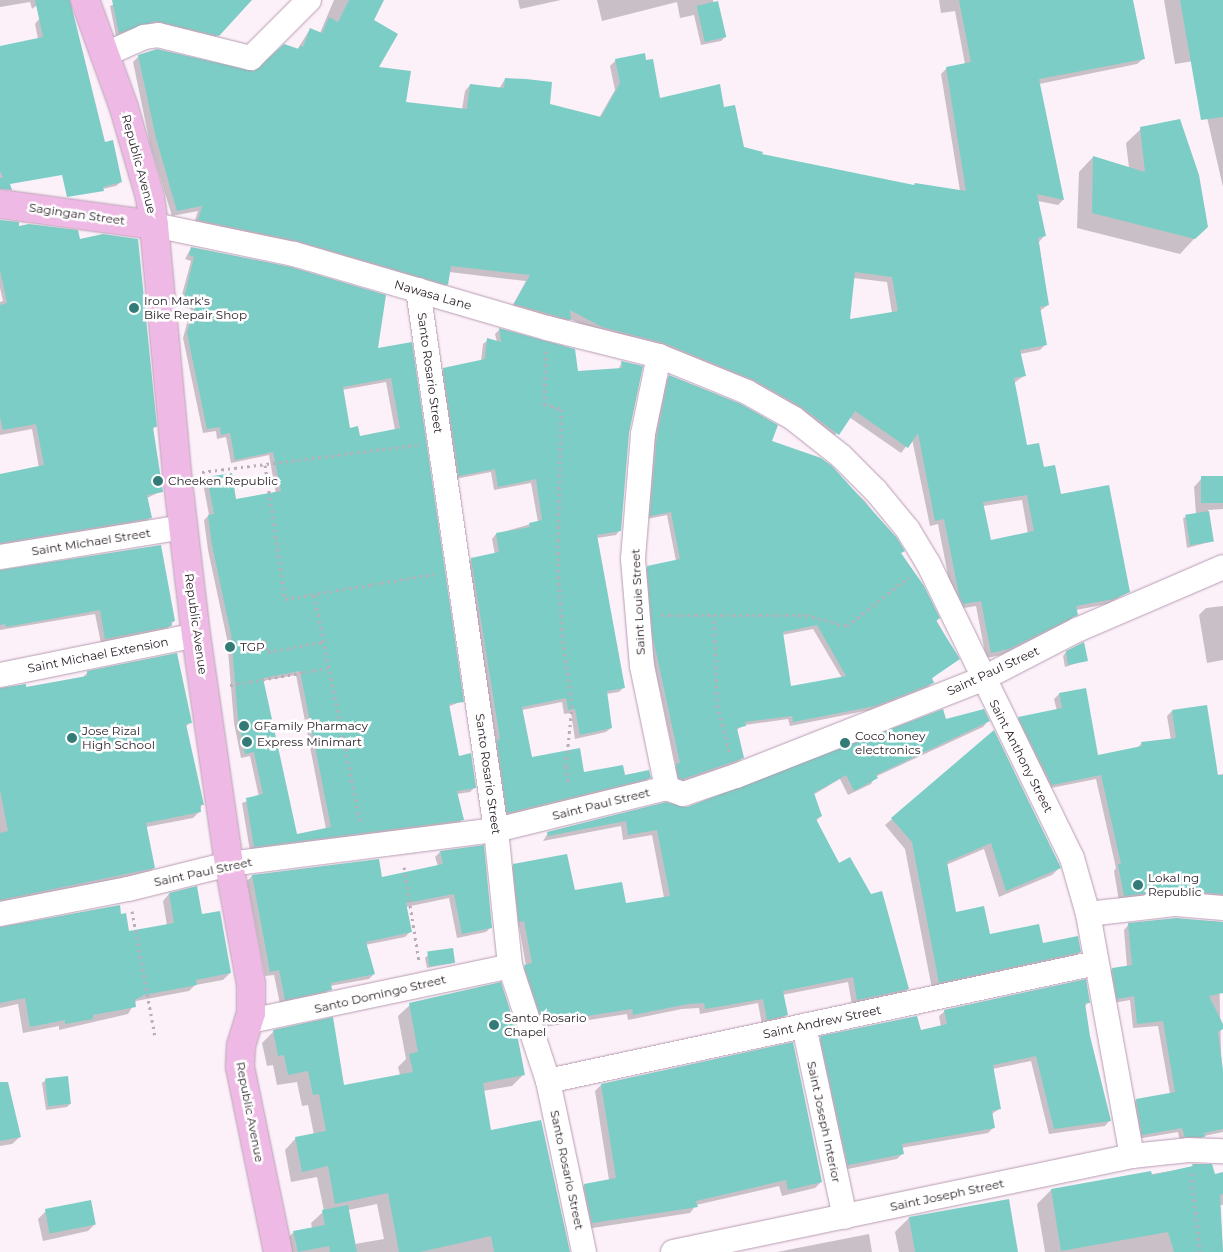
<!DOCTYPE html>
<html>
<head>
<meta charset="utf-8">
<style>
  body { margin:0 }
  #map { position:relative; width:1223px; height:1252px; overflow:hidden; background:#fcf0f9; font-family:Montserrat,sans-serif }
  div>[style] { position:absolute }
  .shadow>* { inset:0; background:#0003 }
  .building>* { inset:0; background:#7ccdc6; transform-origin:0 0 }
  .path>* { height:3px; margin-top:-1.5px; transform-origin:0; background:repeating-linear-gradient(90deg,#b9aeb7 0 2.5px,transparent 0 6.5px) }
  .roads { filter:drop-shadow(0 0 1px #b79cb2) drop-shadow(0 0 1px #b79cb2) }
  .minor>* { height:24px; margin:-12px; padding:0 12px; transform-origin:12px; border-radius:12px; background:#fff }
  .major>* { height:28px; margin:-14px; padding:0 14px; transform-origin:14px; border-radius:14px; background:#eebae5 }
  .dots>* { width:14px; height:14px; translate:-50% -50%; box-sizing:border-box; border:2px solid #fff; border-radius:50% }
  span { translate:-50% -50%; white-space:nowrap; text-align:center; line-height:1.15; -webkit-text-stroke:5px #fff; paint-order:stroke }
  .street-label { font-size:12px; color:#2c222a }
  .poi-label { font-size:12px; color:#2c222a }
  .left { translate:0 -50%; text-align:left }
</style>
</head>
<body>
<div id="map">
  <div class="shadow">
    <div style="clip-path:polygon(0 0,44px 0,32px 9px,30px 2px,0 7px)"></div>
    <div style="clip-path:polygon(125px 0,248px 0,214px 39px,152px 25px,116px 36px,110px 6px)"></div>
    <div style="clip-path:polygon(evenodd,334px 0,383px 0,372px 20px,377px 69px,405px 103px,462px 110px,465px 91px,470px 85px,499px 89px,505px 79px,549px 105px,599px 118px,615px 90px,610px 66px,616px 60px,659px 99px,723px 109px,742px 148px,761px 155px,913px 186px,960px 191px,941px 74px,947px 68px,965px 64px,955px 11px,941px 13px,939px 0,1132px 0,1143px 59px,1137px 64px,1039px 84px,1063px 200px,1058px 205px,1038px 201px,1044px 236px,1039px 242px,1048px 305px,1040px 311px,1046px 344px,1040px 350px,1020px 354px,1024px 376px,1014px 383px,1026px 447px,1129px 592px,1107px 604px,1076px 610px,1071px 620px,1002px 655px,986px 658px,976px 606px,958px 609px,953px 601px,938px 524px,930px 526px,912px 439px,901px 453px,849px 417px,832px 439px,570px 319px,564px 325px,510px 310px,526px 281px,449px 272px,447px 284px,441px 290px,193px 226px,198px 211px,172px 216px,150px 144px,133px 62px,139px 56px,157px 50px,255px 73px,297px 50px,310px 29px,320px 33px,334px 0,853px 278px,887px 282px,892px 313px,848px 320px,853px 278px,334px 0,1022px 500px,1028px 534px,990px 541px,983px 506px,1022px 500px)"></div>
    <div style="clip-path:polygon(518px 0,561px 0,520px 9px)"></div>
    <div style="clip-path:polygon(597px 0,713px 0,725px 37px,721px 41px,701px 45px,694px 15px,680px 18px,677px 2px,602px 21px)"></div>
    <div style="clip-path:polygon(1164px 0,1223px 0,1223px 187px,1194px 61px,1175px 64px)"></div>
    <div style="clip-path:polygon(39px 19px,104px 143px,121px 182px,116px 186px,89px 192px,84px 170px,0 184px,0 47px,38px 39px,35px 24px)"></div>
    <div style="clip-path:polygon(1141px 129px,1206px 226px,1180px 254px,1077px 228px,1079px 172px,1093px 157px,1129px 168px,1126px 143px)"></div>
    <div style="clip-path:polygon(0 221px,18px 227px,156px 426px,152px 430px,162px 491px,147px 498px,150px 518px,146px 522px,0 546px,0 475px,39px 468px,32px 429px,0 435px,0 302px,3px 301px,0 288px)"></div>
    <div style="clip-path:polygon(evenodd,191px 248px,377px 350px,411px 343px,462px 701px,448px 707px,458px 757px,475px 787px,470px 792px,457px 794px,462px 820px,458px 824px,250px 851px,242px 803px,259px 797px,250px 756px,241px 758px,234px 723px,227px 639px,208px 550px,204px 520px,209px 515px,203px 483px,208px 478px,235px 501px,276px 494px,269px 455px,231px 463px,226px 437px,217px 439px,216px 431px,203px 433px,183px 338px,191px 309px,179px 306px,191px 261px,185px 259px,191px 248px,386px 382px,395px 430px,359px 437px,349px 429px,342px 390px,386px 382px,191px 248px,296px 675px,326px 829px,296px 835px,262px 681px,296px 675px)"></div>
    <div style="clip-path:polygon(499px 330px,574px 350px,576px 373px,618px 370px,622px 362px,628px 433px,620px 530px,616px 535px,597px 538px,624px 687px,619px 692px,606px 694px,611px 728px,606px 732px,575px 739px,571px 713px,564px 714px,562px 702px,522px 710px,531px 759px,583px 774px,650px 777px,645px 782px,503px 817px,493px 746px,496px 743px,467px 564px,471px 559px,495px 555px,492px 539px,496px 534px,538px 522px,531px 483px,494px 490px,491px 472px,455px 479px,439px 373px,444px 369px,481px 361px,483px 344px,488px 340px,497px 342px,495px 334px)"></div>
    <div style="clip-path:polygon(evenodd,669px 376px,771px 441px,820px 459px,865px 501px,903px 551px,900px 554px,958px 659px,931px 679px,932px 683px,928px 687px,870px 710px,790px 726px,788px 719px,745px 725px,736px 730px,742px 758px,738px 762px,678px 783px,673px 769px,676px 766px,650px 643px,644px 571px,648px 567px,676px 561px,667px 515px,647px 519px,653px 441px,666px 380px,669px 376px,813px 629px,842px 678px,790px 688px,782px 635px,813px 629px)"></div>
    <div style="clip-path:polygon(1223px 478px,1223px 509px,1208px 510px,1213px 541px,1187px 548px,1183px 518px,1196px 514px,1194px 487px,1201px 479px)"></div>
    <div style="clip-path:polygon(0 571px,174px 621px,166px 630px,101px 643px,95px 614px,0 630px)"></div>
    <div style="clip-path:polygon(1223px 606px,1223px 660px,1207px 663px,1199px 615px,1206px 608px)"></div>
    <div style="clip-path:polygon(1066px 652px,1086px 660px,1065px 667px,1063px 656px)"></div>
    <div style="clip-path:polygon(87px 673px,191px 722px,185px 727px,202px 804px,200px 811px,193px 818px,146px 827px,154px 868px,147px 874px,0 905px,0 689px,25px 689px,82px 678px)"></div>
    <div style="clip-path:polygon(1059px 694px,1097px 756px,1137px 748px,1142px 743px,1171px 740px,1167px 716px,1172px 711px,1217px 775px,1223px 774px,1223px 902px,1119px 901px,1114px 871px,1116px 868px,1096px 779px,1046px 789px,1014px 723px,1019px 718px,1057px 711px,1054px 699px)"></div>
    <div style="clip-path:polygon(945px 721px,988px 721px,983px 727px,875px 777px,871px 784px,848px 795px,840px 779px,813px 795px,821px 816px,816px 821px,908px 989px,902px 994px,852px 1005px,848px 982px,782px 995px,786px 1015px,781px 1020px,762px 1025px,758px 1003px,700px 1014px,699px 1008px,682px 1009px,628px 1020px,627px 1014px,538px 1028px,519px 972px,526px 966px,519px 926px,514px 927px,508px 870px,514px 865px,574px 891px,625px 904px,664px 898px,652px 835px,623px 840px,621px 826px,543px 841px,548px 833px,688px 808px)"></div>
    <div style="clip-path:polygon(994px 732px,1059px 868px,1052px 875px,999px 897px,984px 849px,946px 865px,955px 913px,989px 935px,1080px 952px,1073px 959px,932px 989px,905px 849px,885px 825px)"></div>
    <div style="clip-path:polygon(440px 852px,491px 927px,486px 932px,457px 938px,449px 898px,406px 907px,410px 932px,405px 937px,365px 945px,374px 974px,369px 979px,330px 986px,326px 994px,280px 1004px,274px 975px,265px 976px,247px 881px,252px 876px,378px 860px,381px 878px,438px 866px,435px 857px)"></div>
    <div style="clip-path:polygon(169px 894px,200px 916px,230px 973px,223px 980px,195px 985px,189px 991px,136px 1001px,128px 1014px,59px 1030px,59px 1026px,23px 1033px,18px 1004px,0 1008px,0 929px,120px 915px,128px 933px,167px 926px,163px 901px)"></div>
    <div style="clip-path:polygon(1176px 919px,1223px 922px,1223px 970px,1219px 970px,1223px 1132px,1204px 1136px,1198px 1141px,1180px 1141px,1178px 1132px,1137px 1139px,1131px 1105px,1136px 1100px,1170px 1094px,1158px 1026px,1133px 1028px,1130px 1000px,1113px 1003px,1107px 974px,1112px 969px,1127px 967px,1124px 930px,1129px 924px)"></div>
    <div style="clip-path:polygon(428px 955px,454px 963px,427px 968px,425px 958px)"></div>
    <div style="clip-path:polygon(1089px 1002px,1084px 1007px,1089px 1036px,1110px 1120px,1105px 1126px,1049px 1134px,1031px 1061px,992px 1069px,999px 1109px,992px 1114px,994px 1127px,988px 1133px,901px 1148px,902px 1154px,897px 1159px,843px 1170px,816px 1043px,821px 1038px,920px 1032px,941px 1027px,939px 1016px,945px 1011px)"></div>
    <div style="clip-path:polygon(evenodd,410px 1005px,523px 1075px,512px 1086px,483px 1091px,490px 1131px,569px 1252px,284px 1252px,282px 1243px,294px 1232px,312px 1228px,311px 1223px,324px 1211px,317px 1177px,291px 1182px,285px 1150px,296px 1138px,314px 1135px,308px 1105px,302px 1106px,297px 1082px,277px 1085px,273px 1065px,267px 1066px,262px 1043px,274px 1031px,343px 1086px,400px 1075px,398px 1067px,406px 1059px,398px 1016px,410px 1005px,377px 1204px,384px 1239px,355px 1244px,348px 1210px,377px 1204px)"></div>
    <div style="clip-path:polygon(46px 1080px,70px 1104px,67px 1107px,46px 1110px,42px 1083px)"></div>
    <div style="clip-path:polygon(601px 1085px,821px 1182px,815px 1188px,782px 1196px,779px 1186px,696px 1205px,690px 1213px,586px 1229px,578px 1191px,584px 1185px,609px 1180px,595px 1091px)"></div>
    <div style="clip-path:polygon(0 1092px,20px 1137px,12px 1144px,0 1146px)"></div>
    <div style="clip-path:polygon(1193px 1165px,1214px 1176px,1223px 1174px,1223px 1205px,1220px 1205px,1223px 1252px,1045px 1252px,1037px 1204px,1051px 1190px,1190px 1168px)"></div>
    <div style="clip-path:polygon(45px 1212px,95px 1224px,88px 1231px,43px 1241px,38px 1219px)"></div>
    <div style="clip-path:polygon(909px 1218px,1017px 1252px,899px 1252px,895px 1232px)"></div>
    <div style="clip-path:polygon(869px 1234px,872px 1252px,777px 1252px)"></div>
  </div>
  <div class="building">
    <div style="clip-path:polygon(35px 0,70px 0,105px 142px,113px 140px,122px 182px,103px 187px,104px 191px,67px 197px,62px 175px,10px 184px,12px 190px,0 189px,0 178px,3px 178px,0 171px,0 46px,43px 37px)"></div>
    <div style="clip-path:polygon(112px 0,252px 0,219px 36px,156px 21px,119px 33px)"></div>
    <div style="clip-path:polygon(evenodd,349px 0,384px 0,374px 20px,398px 34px,379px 67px,411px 71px,406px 102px,467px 109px,470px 84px,504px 88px,505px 78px,526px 79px,552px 82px,550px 104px,601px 117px,620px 83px,615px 59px,645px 53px,646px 60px,653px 59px,660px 98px,720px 84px,724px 107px,735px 105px,744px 147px,763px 152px,762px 154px,914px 185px,915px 183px,966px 191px,946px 67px,971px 62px,959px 0,1133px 0,1145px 59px,1039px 79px,1064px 200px,1037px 194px,1046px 236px,1038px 238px,1049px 305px,1040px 307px,1047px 345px,1020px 350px,1026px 376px,1014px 378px,1027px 445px,1039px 443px,1044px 467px,1055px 465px,1061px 494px,1109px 485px,1130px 592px,1114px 599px,1076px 606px,1078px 615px,1009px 649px,991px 653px,981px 601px,963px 604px,959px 595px,944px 519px,935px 521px,918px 433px,908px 448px,855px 411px,839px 435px,800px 406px,754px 380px,664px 343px,602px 327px,570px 310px,571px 320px,514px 304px,530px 275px,451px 266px,448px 285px,298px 241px,198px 220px,202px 206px,177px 211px,156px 138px,138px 55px,157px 49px,254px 71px,284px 44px,299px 49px,300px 45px,303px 47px,310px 28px,322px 33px,329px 17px,338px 22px,349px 0,855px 272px,892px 277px,898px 311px,850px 319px,855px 272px,349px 0,1027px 495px,1034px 531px,991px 540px,983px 502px,1027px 495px)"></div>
    <div style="clip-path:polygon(1180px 0,1223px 0,1223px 117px,1201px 120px)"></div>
    <div style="left:718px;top:1px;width:37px;height:22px;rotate:77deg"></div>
    <div style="clip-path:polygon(1180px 119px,1199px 175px,1208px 227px,1195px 239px,1092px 213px,1093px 156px,1145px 172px,1140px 127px)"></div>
    <div style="clip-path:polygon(0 220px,19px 222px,19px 226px,29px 224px,78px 230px,80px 239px,103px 234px,138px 239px,157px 427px,153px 427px,163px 492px,147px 495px,152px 518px,0 543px,0 474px,44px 465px,36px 424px,3px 430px,0 417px,0 305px,7px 303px,0 270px)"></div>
    <div style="clip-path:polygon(evenodd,191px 247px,291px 267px,386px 295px,378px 348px,412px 342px,464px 702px,449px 704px,459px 756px,471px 753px,476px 788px,457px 791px,464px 820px,254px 847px,246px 798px,263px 794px,254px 752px,245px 754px,238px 718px,231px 634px,212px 545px,208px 515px,214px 514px,207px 477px,232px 473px,236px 499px,281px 491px,273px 452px,235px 460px,230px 433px,221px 435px,220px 427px,207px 429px,187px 333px,195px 305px,183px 302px,194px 257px,189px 255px,191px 247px,391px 378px,400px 428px,360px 436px,358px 426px,350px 428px,343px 387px,391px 378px,191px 247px,300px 671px,331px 827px,297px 834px,263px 678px,300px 671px)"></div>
    <div style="clip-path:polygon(499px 328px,575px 349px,578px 371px,622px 368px,621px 361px,643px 366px,629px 433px,621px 531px,597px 535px,625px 688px,607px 691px,612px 728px,580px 735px,575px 709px,568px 710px,566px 698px,522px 707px,532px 757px,580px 748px,584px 772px,623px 765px,625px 775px,649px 770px,651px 778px,507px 813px,497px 740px,500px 739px,471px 558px,499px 552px,496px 533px,530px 527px,529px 523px,542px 520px,536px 479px,498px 487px,495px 469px,459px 476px,443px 368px,485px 359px,487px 338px,501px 342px)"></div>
    <div style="clip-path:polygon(evenodd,669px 375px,741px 404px,778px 425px,772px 441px,821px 458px,832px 466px,897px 538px,905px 551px,901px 553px,924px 586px,940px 618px,936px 621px,960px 659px,932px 678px,934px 683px,875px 706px,793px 722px,792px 716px,745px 722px,746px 726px,737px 728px,744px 758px,683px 779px,679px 778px,676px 764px,680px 763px,653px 638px,647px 566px,680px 559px,671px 512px,650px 516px,657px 436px,669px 375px,817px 625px,846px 676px,791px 686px,783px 632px,817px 625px)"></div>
    <div style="left:1223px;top:476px;width:27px;height:22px;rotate:90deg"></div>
    <div style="left:1209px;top:511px;width:31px;height:24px;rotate:81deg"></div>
    <div style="clip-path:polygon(161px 545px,175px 621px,171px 622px,172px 626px,105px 639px,100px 610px,6px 627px,5px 624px,0 625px,0 570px)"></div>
    <div style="clip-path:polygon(1084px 642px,1088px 661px,1068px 665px,1066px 651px)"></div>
    <div style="clip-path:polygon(177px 653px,192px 723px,186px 724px,204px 805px,200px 805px,201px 812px,146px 823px,155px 868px,0 900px,0 833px,8px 831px,0 790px,0 688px,26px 684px,26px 687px,87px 676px,87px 671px)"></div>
    <div style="clip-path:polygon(1086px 688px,1098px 755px,1142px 746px,1141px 742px,1176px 738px,1172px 710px,1207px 705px,1218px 775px,1223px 775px,1223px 894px,1175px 890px,1124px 896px,1118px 864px,1121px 864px,1101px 775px,1052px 785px,1018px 717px,1062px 708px,1059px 693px)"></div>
    <div style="clip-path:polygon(943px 709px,946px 719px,984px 709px,990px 721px,876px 775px,878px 778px,854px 791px,846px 775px,814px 793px,822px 816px,816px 819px,839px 863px,850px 857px,871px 894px,882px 891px,909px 989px,857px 1000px,853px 977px,783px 991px,788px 1015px,767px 1020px,763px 999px,705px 1009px,704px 1003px,688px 1004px,633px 1015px,632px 1009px,543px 1023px,524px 965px,532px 963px,524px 921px,519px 922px,513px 864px,567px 854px,575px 890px,622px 882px,626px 903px,670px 896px,657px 830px,628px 835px,626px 821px,548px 836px,547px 832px,666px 802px,687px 807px)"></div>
    <div style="clip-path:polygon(994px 730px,1061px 868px,1006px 891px,991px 843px,947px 862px,956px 912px,984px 906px,990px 934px,1039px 924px,1043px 943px,1078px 936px,1081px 952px,939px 983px,912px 842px,891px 818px)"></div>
    <div style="clip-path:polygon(484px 845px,492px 928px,462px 934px,454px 894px,406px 903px,412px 932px,366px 942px,375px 974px,331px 983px,332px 990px,285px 1000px,279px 970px,270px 972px,252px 875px,379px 859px,382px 877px,443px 864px,440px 851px)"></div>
    <div style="clip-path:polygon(197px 886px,202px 914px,220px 911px,231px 973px,196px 980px,197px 985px,144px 995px,135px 1000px,136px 1007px,93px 1015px,93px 1019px,65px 1024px,65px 1020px,30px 1027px,25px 998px,0 1003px,0 927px,120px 905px,121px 914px,126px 913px,129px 931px,174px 923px,169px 893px)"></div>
    <div style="clip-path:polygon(1176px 918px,1223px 922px,1223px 993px,1209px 996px,1223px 1024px,1223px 1029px,1218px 1032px,1223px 1070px,1223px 1129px,1204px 1133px,1205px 1137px,1185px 1137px,1182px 1128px,1142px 1135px,1136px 1099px,1175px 1092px,1163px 1021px,1137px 1024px,1134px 996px,1117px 999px,1112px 968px,1132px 965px,1128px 923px)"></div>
    <div style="left:453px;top:948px;width:15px;height:26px;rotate:82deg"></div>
    <div style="clip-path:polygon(1086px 979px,1090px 1003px,1085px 1003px,1090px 1036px,1111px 1121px,1054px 1129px,1036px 1056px,993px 1065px,1001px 1109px,992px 1111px,995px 1128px,902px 1144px,904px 1154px,848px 1165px,820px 1036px,917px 1016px,921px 1030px,947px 1024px,944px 1010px)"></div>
    <div style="clip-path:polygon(501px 982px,516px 1029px,525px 1075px,483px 1083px,491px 1130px,541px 1120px,570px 1252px,494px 1252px,491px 1236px,420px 1252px,399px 1252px,388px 1193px,335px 1204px,328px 1166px,302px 1172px,295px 1137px,326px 1131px,319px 1094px,313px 1095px,308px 1071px,288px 1075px,284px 1055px,278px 1056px,273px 1030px,333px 1017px,344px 1085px,413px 1072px,409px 1054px,418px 1052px,409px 1003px)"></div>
    <div style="clip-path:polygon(793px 1042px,822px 1182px,788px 1190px,786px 1180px,696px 1201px,698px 1207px,592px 1223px,584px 1184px,616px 1178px,601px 1084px)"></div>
    <div style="left:68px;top:1076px;width:28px;height:23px;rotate:84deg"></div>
    <div style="clip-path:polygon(0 1082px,8px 1082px,21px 1137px,0 1141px)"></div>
    <div style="clip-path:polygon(1192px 1164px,1212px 1164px,1215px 1174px,1223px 1172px,1223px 1194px,1220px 1195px,1223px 1252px,1174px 1252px,1168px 1232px,1061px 1251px,1051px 1189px,1151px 1171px,1152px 1175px,1193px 1166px)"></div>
    <div style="clip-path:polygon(1009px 1199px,1018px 1252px,915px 1252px,909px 1217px)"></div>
    <div style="left:91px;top:1200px;width:25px;height:47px;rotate:79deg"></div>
    <div style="clip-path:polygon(348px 1205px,357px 1252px,330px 1252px,329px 1246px,298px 1252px,293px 1231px,325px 1225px,322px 1210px)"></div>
  </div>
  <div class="path">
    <div style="left:546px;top:351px;width:53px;rotate:92.2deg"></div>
    <div style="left:544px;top:404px;width:18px;rotate:16deg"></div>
    <div style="left:561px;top:409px;width:154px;rotate:91.1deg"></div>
    <div style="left:558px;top:563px;width:71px;rotate:86.8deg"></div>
    <div style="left:562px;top:634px;width:72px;rotate:82deg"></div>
    <div style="left:572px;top:705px;width:61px;rotate:95.6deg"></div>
    <div style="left:566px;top:766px;width:20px;rotate:81deg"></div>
    <div style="left:265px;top:465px;width:135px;rotate:81.5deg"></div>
    <div style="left:285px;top:599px;width:151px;rotate:-9.5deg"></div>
    <div style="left:202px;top:472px;width:217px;rotate:-7.2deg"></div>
    <div style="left:314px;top:595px;width:232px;rotate:78.5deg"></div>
    <div style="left:714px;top:614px;width:91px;rotate:88.1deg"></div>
    <div style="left:717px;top:705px;width:51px;rotate:75.1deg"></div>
    <div style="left:662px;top:615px;width:144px"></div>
    <div style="left:806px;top:615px;width:42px;rotate:15deg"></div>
    <div style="left:847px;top:626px;width:79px;rotate:-38.3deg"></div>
    <div style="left:224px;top:646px;width:41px;rotate:-7deg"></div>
    <div style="left:265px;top:641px;width:11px;rotate:75deg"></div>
    <div style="left:268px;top:652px;width:55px;rotate:-10.5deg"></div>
    <div style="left:230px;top:685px;width:99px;rotate:-9.8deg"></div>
    <div style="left:404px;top:867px;width:96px;rotate:81deg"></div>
    <div style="left:132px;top:911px;width:127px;rotate:79.6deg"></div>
    <div style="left:1191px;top:1173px;width:80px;rotate:83.5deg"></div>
  </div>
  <div class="roads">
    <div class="minor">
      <div style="left:104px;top:55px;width:44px;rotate:-24.2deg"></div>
      <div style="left:144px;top:37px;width:14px;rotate:-8deg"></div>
      <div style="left:158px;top:35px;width:96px;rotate:13.9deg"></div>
      <div style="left:251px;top:58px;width:82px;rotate:-45deg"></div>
      <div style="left:154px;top:225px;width:143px;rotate:11.7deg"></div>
      <div style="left:294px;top:254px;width:264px;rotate:16.3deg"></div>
      <div style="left:547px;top:328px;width:115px;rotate:14deg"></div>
      <div style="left:659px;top:356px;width:95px;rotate:22.2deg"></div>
      <div style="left:747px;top:392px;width:53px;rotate:29.5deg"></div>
      <div style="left:793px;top:418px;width:61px;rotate:38.4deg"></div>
      <div style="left:841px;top:456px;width:49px;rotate:45deg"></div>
      <div style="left:876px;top:491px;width:50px;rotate:50.6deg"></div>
      <div style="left:908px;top:530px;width:39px;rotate:59deg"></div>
      <div style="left:928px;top:563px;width:328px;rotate:64deg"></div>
      <div style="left:1072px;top:858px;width:58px;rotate:74.1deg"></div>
      <div style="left:1088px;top:914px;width:246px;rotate:79.7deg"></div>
      <div style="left:418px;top:290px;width:546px;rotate:81.78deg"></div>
      <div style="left:496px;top:830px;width:137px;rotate:84.1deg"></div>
      <div style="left:510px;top:966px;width:121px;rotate:71.7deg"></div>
      <div style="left:548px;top:1081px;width:175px;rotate:78.1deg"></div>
      <div style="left:659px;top:356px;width:80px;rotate:101.6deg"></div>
      <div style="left:643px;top:434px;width:125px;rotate:94.6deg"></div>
      <div style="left:633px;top:559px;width:107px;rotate:85.2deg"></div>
      <div style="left:642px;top:666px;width:125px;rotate:78.4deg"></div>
      <div style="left:0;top:557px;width:185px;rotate:-9.3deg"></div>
      <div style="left:0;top:675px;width:200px;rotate:-11.5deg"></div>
      <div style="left:667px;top:788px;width:17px;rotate:21deg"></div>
      <div style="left:683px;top:794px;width:56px;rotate:-18.8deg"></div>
      <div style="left:736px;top:776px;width:264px;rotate:-21.5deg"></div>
      <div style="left:982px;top:679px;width:107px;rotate:-27.3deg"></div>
      <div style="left:1077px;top:630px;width:159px;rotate:-23.3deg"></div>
      <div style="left:0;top:914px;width:130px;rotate:-11.1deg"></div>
      <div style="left:128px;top:889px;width:104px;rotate:-13.9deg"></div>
      <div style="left:229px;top:864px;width:269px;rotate:-7.3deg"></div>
      <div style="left:496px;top:830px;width:176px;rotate:-13.8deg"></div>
      <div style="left:1088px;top:914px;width:89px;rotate:-6.5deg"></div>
      <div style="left:1176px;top:904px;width:47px;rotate:4.9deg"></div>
      <div style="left:250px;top:1021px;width:266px;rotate:-11.9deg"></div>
      <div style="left:804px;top:1026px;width:195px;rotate:77.9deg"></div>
      <div style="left:548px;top:1081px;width:561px;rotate:-12.15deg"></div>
      <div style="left:673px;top:1252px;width:469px;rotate:-11.8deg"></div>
      <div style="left:1132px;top:1156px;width:57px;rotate:-6deg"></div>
      <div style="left:1189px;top:1150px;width:34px;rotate:2deg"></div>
    </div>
    <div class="major">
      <div style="left:85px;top:0;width:115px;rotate:70.1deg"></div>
      <div style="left:124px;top:108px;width:93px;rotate:73.7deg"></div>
      <div style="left:150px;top:197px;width:28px;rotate:82deg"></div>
      <div style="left:154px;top:225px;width:250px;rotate:84.7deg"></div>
      <div style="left:177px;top:474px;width:162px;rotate:83.3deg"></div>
      <div style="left:196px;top:635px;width:231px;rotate:81.8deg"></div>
      <div style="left:229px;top:864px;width:122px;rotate:79.6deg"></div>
      <div style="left:251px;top:984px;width:29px;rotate:90deg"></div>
      <div style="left:251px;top:1013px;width:34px;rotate:107deg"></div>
      <div style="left:241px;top:1046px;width:21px;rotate:93deg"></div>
      <div style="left:240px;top:1067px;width:189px;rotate:78.4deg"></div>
      <div style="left:0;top:204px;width:155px;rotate:7.8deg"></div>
    </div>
  </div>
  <div class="dots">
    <div style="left:134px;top:308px;background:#337b76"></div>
    <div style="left:158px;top:481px;background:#337b76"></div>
    <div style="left:230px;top:647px;background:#337b76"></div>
    <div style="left:244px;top:726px;background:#337b76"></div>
    <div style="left:72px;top:738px;background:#337b76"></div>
    <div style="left:247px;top:742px;background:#337b76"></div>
    <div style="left:845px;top:743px;background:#337b76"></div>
    <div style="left:1138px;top:885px;background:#337b76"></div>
    <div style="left:494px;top:1025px;background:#337b76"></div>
  </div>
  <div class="street-label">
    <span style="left:139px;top:164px;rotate:75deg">Republic Avenue</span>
    <span style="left:77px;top:214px;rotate:8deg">Sagingan Street</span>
    <span style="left:433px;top:295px;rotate:16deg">Nawasa Lane</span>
    <span style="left:430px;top:373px;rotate:82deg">Santo Rosario Street</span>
    <span style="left:91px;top:542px;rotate:-9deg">Saint Michael Street</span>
    <span style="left:638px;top:602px;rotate:-93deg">Saint Louie Street</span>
    <span style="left:196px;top:624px;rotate:82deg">Republic Avenue</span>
    <span style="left:98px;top:655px;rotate:-11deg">Saint Michael Extension</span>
    <span style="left:993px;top:671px;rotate:-25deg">Saint Paul Street</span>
    <span style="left:1021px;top:756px;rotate:63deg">Saint Anthony Street</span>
    <span style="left:488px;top:774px;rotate:82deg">Santo Rosario Street</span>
    <span style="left:601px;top:804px;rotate:-14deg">Saint Paul Street</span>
    <span style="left:203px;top:872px;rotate:-12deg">Saint Paul Street</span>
    <span style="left:380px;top:994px;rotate:-13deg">Santo Domingo Street</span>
    <span style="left:822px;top:1022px;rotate:-12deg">Saint Andrew Street</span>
    <span style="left:250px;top:1112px;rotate:79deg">Republic Avenue</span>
    <span style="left:824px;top:1122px;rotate:78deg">Saint Joseph Interior</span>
    <span style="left:567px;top:1170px;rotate:78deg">Santo Rosario Street</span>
    <span style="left:947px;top:1195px;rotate:-12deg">Saint Joseph Street</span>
  </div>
  <div class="poi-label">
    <span class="left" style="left:144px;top:308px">Iron Mark's<br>Bike Repair Shop</span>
    <span class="left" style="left:168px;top:481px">Cheeken Republic</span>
    <span class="left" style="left:240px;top:647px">TGP</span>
    <span class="left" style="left:254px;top:726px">GFamily Pharmacy</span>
    <span class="left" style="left:82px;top:738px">Jose Rizal<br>High School</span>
    <span class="left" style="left:855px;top:743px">Coco honey<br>electronics</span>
    <span class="left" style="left:257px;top:742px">Express Minimart</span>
    <span class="left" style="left:1148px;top:885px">Lokal ng<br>Republic</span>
    <span class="left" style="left:504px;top:1025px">Santo Rosario<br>Chapel</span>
  </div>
</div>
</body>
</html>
